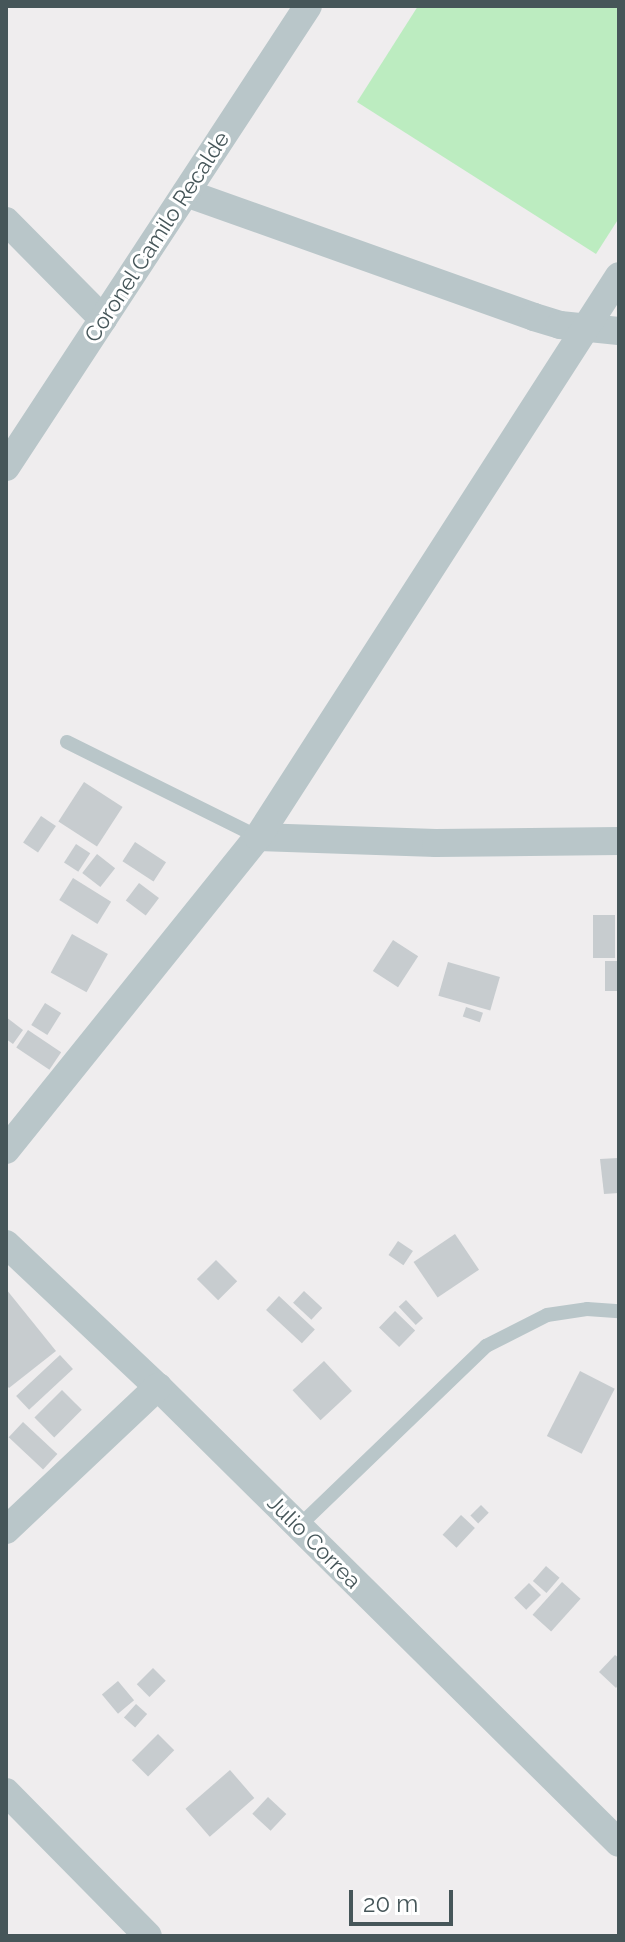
<!DOCTYPE html>
<html>
<head>
<meta charset="utf-8">
<style>
  body { margin:0 }
  #map { position:relative; width:625px; height:1942px; overflow:hidden; background:#efedee; font-family:Raleway,sans-serif }
  div>[style] { position:absolute }
  .green>* { inset:0; background:#bcecc0 }
  .building>* { inset:0; background:#c7cccf; transform-origin:0 0 }
  .service>* { height:14px; margin:-7px; padding:0 7px; transform-origin:7px; border-radius:7px; background:#b9c6c9 }
  .minor>* { height:28px; margin:-14px; padding:0 14px; transform-origin:14px; border-radius:14px; background:#b9c6c9 }
  span { translate:-50% -50%; white-space:nowrap; text-align:center; line-height:1.15; -webkit-text-stroke:6px #fff; paint-order:stroke }
  .street-label { font-size:22px; color:#465659 }
  .frame { position:absolute; inset:0; border:8px solid #465659; pointer-events:none }
  .scale { position:absolute; left:349px; top:1890px; width:104px; height:36px; box-sizing:border-box; border:4px solid #465659; border-top:0; padding-left:10px; font-size:24px; line-height:28px; white-space:nowrap; color:#465659; -webkit-text-stroke:6px #fff; paint-order:stroke }
</style>
</head>
<body>
<div id="map">
  <div class="green">
    <div style="clip-path:polygon(418px 6px,619px 6px,619px 218px,596px 254px,357px 102px)"></div>
  </div>
  <div class="building">
    <div style="left:84px;top:782px;width:46px;height:47px;rotate:33deg"></div>
    <div style="left:41px;top:816px;width:18px;height:32px;rotate:34deg"></div>
    <div style="left:135px;top:842px;width:37px;height:23px;rotate:33deg"></div>
    <div style="left:76px;top:844px;width:17px;height:22px;rotate:33deg"></div>
    <div style="left:97px;top:854px;width:23px;height:24px;rotate:38deg"></div>
    <div style="left:73px;top:878px;width:45px;height:26px;rotate:32deg"></div>
    <div style="left:139px;top:883px;width:25px;height:22px;rotate:37deg"></div>
    <div style="left:593px;top:915px;width:22px;height:43px"></div>
    <div style="left:72px;top:934px;width:41px;height:44px;rotate:29deg"></div>
    <div style="left:393px;top:940px;width:30px;height:37px;rotate:33deg"></div>
    <div style="left:605px;top:961px;width:14px;height:30px"></div>
    <div style="left:448px;top:962px;width:54px;height:35px;rotate:16deg"></div>
    <div style="left:45px;top:1003px;width:19px;height:26px;rotate:32deg"></div>
    <div style="left:466px;top:1007px;width:18px;height:10px;rotate:19deg"></div>
    <div style="clip-path:polygon(6px 1017px,23px 1030px,13px 1044px,6px 1039px)"></div>
    <div style="left:28px;top:1030px;width:40px;height:21px;rotate:34deg"></div>
    <div style="clip-path:polygon(618px 1158px,619px 1193px,604px 1194px,600px 1159px)"></div>
    <div style="left:455px;top:1234px;width:43px;height:50px;rotate:56deg"></div>
    <div style="left:398px;top:1241px;width:18px;height:17px;rotate:34deg"></div>
    <div style="left:216px;top:1260px;width:30px;height:27px;rotate:45deg"></div>
    <div style="clip-path:polygon(6px 1289px,56px 1351px,9px 1388px,6px 1385px)"></div>
    <div style="left:304px;top:1291px;width:25px;height:16px;rotate:43deg"></div>
    <div style="left:279px;top:1296px;width:49px;height:19px;rotate:43deg"></div>
    <div style="left:406px;top:1300px;width:25px;height:10px;rotate:47deg"></div>
    <div style="left:395px;top:1311px;width:28px;height:23px;rotate:44deg"></div>
    <div style="left:60px;top:1355px;width:19px;height:60px;rotate:47deg"></div>
    <div style="left:324px;top:1361px;width:41px;height:43px;rotate:47deg"></div>
    <div style="left:580px;top:1371px;width:39px;height:73px;rotate:27deg"></div>
    <div style="left:62px;top:1390px;width:28px;height:39px;rotate:45deg"></div>
    <div style="left:23px;top:1422px;width:47px;height:21px;rotate:43deg"></div>
    <div style="left:481px;top:1505px;width:11px;height:15px;rotate:45deg"></div>
    <div style="left:461px;top:1515px;width:19px;height:27px;rotate:43deg"></div>
    <div style="left:546px;top:1566px;width:18px;height:20px;rotate:41deg"></div>
    <div style="left:562px;top:1582px;width:25px;height:44px;rotate:42deg"></div>
    <div style="left:529px;top:1583px;width:17px;height:21px;rotate:45deg"></div>
    <div style="clip-path:polygon(615px 1655px,619px 1658px,619px 1684px,616px 1688px,599px 1672px)"></div>
    <div style="left:153px;top:1668px;width:18px;height:23px;rotate:45deg"></div>
    <div style="left:118px;top:1681px;width:25px;height:21px;rotate:50deg"></div>
    <div style="left:136px;top:1704px;width:15px;height:18px;rotate:42deg"></div>
    <div style="left:158px;top:1734px;width:23px;height:37px;rotate:45deg"></div>
    <div style="left:230px;top:1770px;width:37px;height:59px;rotate:49deg"></div>
    <div style="left:268px;top:1797px;width:25px;height:23px;rotate:43deg"></div>
  </div>
  <div class="service">
    <div style="left:67px;top:742px;width:213px;rotate:26.4deg"></div>
    <div style="left:299px;top:1526px;width:260px;rotate:-43.9deg"></div>
    <div style="left:486px;top:1346px;width:68px;rotate:-26.9deg"></div>
    <div style="left:547px;top:1315px;width:40px;rotate:-8.5deg"></div>
    <div style="left:587px;top:1309px;width:32px;rotate:4deg"></div>
  </div>
  <div class="minor">
    <div style="left:186px;top:193px;width:369px;rotate:19.6deg"></div>
    <div style="left:534px;top:317px;width:27px;rotate:17deg"></div>
    <div style="left:560px;top:325px;width:59px;rotate:5.8deg"></div>
    <div style="left:6px;top:221px;width:138px;rotate:45.3deg"></div>
    <div style="left:6px;top:467px;width:551px;rotate:-56.77deg"></div>
    <div style="left:258px;top:837px;width:178px;rotate:1.9deg"></div>
    <div style="left:436px;top:843px;width:183px;rotate:-0.6deg"></div>
    <div style="left:6px;top:1150px;width:402px;rotate:-51.2deg"></div>
    <div style="left:258px;top:837px;width:667px;rotate:-57.24deg"></div>
    <div style="left:6px;top:1244px;width:209px;rotate:43.3deg"></div>
    <div style="left:158px;top:1387px;width:648px;rotate:44.69deg"></div>
    <div style="left:6px;top:1530px;width:209px;rotate:-43.3deg"></div>
    <div style="left:6px;top:1792px;width:202px;rotate:45.4deg"></div>
  </div>
  <div class="street-label">
    <span style="left:157px;top:237px;rotate:-57deg">Coronel Camilo Recalde</span>
    <span style="left:314px;top:1542px;rotate:45deg">Julio Correa</span>
  </div>
  <div class="frame"></div>
  <div class="scale">20 m</div>
</div>
</body>
</html>
